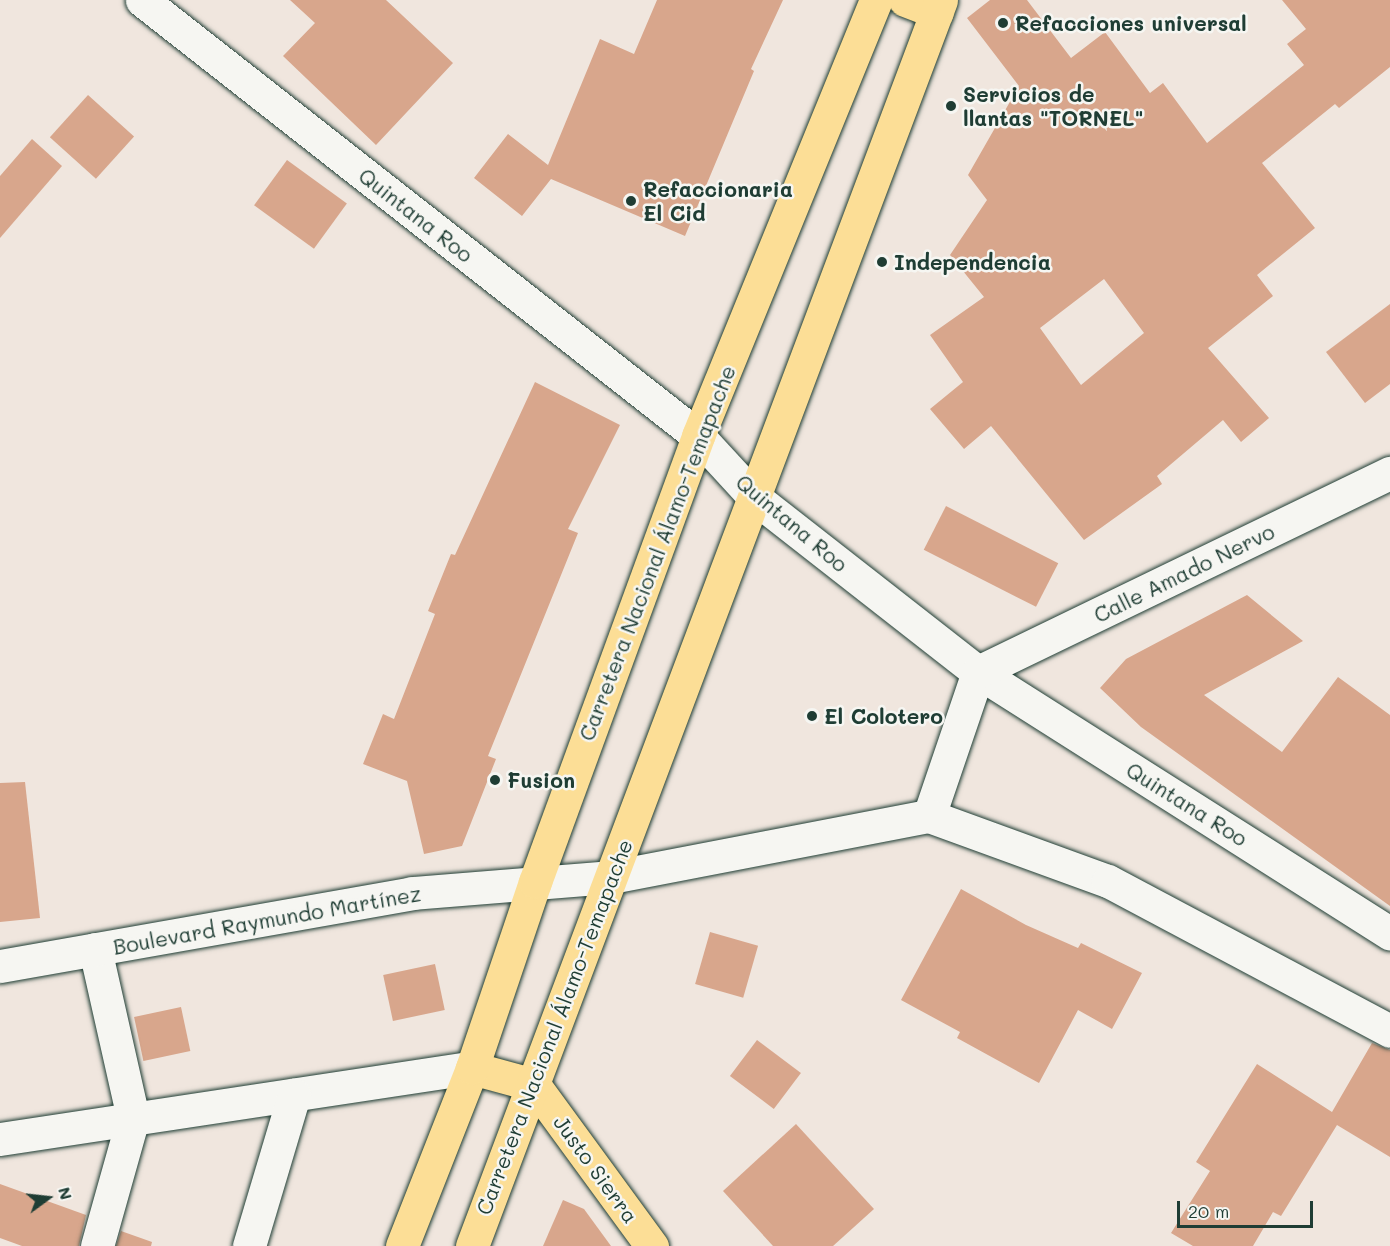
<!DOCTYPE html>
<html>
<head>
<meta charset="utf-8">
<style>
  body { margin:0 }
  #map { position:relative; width:1390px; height:1246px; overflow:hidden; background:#f0e6de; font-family:Mali,sans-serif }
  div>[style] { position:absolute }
  .building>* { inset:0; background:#d8a68c; transform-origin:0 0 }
  .roads { filter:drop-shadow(0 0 2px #1f3d34) drop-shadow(0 0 2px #1f3d34) }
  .minor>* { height:33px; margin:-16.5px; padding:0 16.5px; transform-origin:16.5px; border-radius:16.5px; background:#f6f6f2 }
  .major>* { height:33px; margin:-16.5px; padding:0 16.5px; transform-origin:16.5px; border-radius:16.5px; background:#fcde96 }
  .dots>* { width:16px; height:16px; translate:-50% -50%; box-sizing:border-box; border:3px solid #f6f6f2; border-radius:50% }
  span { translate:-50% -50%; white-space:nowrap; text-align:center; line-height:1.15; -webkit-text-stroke:5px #f6f6f2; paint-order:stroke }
  .poi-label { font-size:21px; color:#1f3d34; font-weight:700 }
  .left { translate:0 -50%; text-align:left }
  .street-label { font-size:21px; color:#1f3d34 }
  .north { position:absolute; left:18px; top:1168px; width:60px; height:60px; -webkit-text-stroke:4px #f6f6f2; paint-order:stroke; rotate:75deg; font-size:16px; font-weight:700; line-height:24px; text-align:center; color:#1f3d34 }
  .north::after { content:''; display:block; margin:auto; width:21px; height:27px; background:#1f3d34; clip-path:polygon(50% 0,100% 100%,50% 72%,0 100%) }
  .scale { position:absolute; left:1177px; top:1201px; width:136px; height:27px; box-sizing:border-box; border:3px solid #1f3d34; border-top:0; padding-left:8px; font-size:18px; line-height:21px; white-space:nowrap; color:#1f3d34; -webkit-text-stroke:4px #f6f6f2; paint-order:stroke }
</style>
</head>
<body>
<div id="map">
  <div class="building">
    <div style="clip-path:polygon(290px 0,386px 0,453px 63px,376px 145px,283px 56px,315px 23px)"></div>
    <div style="clip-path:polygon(657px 0,783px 0,751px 69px,754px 71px,685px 236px,551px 179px,522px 216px,474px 178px,508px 134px,548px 165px,600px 39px,634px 54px)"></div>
    <div style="clip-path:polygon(evenodd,990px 0,1027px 0,1071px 58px,1105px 32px,1150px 93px,1163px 83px,1207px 143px,1304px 65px,1287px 44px,1306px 29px,1282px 0,1390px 0,1390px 67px,1339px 108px,1335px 104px,1262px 163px,1315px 228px,1257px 275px,1273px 296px,1208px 348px,1269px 418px,1241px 442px,1223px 420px,1157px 476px,1162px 484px,1084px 540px,991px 426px,964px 449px,930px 409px,963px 382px,930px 335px,984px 297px,950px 255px,987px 200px,968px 175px,1019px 86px,967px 18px,990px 0,1104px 279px,1144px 333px,1081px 385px,1040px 328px,1104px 279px)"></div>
    <div style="left:88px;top:95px;width:62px;height:57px;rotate:42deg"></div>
    <div style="clip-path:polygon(32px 139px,62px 166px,0 238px,0 176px)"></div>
    <div style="left:287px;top:160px;width:74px;height:56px;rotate:36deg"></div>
    <div style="clip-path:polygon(1390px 304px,1390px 384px,1365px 403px,1326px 352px)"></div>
    <div style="clip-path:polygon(535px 382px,620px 425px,568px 529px,578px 533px,488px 756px,496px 759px,462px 846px,424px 854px,407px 781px,363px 764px,383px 714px,394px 719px,435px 614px,428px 611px,451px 554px,455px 555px)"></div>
    <div style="left:946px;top:506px;width:126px;height:49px;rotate:27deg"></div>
    <div style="clip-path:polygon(1247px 595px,1303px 641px,1204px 695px,1282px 752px,1338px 677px,1390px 715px,1390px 906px,1141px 727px,1100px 688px,1126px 659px)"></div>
    <div style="clip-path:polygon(25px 782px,40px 918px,0 922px,0 783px)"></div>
    <div style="clip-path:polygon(961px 889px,1026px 925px,1078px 948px,1081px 943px,1142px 973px,1112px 1029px,1078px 1010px,1039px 1083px,957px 1038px,960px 1032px,901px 1000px)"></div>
    <div style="left:710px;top:932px;width:50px;height:54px;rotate:16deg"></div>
    <div style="left:435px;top:964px;width:47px;height:53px;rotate:78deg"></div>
    <div style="left:181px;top:1007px;width:45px;height:48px;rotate:78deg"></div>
    <div style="left:757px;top:1040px;width:55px;height:45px;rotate:37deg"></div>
    <div style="clip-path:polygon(1372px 1043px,1390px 1050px,1390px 1157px,1337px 1125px,1281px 1216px,1273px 1212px,1253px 1246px,1193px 1246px,1171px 1233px,1210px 1171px,1196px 1162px,1257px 1064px,1332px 1112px)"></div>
    <div style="clip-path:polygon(796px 1124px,874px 1209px,833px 1246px,773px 1246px,723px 1191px)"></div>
    <div style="clip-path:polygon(0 1184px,86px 1215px,79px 1246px,22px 1246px,0 1238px)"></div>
    <div style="clip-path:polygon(563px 1200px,584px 1209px,611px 1246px,543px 1246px)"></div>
    <div style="clip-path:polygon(121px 1231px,152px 1242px,151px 1246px,116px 1246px)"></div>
  </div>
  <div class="roads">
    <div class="minor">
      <div style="left:142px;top:0;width:707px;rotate:38.1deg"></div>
      <div style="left:698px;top:436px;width:84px;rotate:47.4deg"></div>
      <div style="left:755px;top:498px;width:283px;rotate:38deg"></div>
      <div style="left:978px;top:672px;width:488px;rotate:32.4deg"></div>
      <div style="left:929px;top:816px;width:152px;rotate:-71.2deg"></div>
      <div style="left:978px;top:672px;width:458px;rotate:-25.8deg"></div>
      <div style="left:95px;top:949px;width:173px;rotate:77.3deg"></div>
      <div style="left:133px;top:1118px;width:133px;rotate:105.7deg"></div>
      <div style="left:0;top:966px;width:418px;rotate:-10deg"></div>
      <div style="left:412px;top:893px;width:200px;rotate:-4.6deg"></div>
      <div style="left:611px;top:877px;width:324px;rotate:-10.9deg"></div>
      <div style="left:929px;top:816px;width:190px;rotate:20deg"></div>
      <div style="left:1108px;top:881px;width:319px;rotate:28deg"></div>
      <div style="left:0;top:1139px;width:477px;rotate:-8.6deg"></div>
      <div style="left:249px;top:1246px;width:158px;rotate:-73.4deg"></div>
    </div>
    <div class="major">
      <div style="left:905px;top:0;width:34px;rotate:21deg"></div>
      <div style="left:472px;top:1068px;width:64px;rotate:15.3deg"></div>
      <div style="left:534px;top:1085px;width:200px;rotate:53.8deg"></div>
      <div style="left:402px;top:1246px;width:191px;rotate:-68.5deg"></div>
      <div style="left:472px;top:1068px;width:196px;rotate:-71.3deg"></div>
      <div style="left:535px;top:882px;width:475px;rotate:-69.9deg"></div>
      <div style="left:698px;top:436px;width:471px;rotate:-67.8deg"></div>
      <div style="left:472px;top:1246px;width:1331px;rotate:-69.37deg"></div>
    </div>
  </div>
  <div class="dots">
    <div style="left:1003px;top:23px;background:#1f3d34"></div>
    <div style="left:951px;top:106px;background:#1f3d34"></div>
    <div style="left:631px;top:201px;background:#1f3d34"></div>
    <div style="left:882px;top:262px;background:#1f3d34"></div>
    <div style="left:812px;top:716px;background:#1f3d34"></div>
    <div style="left:495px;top:780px;background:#1f3d34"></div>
  </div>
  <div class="poi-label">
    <span class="left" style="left:1015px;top:23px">Refacciones universal</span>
    <span class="left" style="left:963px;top:106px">Servicios de<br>llantas "TORNEL"</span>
    <span class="left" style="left:643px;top:201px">Refaccionaria<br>El Cid</span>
    <span class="left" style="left:894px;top:262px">Independencia</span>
    <span class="left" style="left:824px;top:716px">El Colotero</span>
    <span class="left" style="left:507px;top:780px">Fusion</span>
  </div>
  <div class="street-label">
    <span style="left:416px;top:215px;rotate:38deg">Quintana Roo</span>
    <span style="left:792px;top:523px;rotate:40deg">Quintana Roo</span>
    <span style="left:657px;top:553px;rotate:-69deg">Carretera Nacional Álamo-Temapache</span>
    <span style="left:1184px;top:573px;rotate:-26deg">Calle Amado Nervo</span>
    <span style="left:1187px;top:804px;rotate:32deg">Quintana Roo</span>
    <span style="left:267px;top:920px;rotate:-10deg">Boulevard Raymundo Martínez</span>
    <span style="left:554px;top:1027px;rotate:-69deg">Carretera Nacional Álamo-Temapache</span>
    <span style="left:596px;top:1169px;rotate:54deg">Justo Sierra</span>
  </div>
  <div class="north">N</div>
  <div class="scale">20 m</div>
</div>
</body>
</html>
